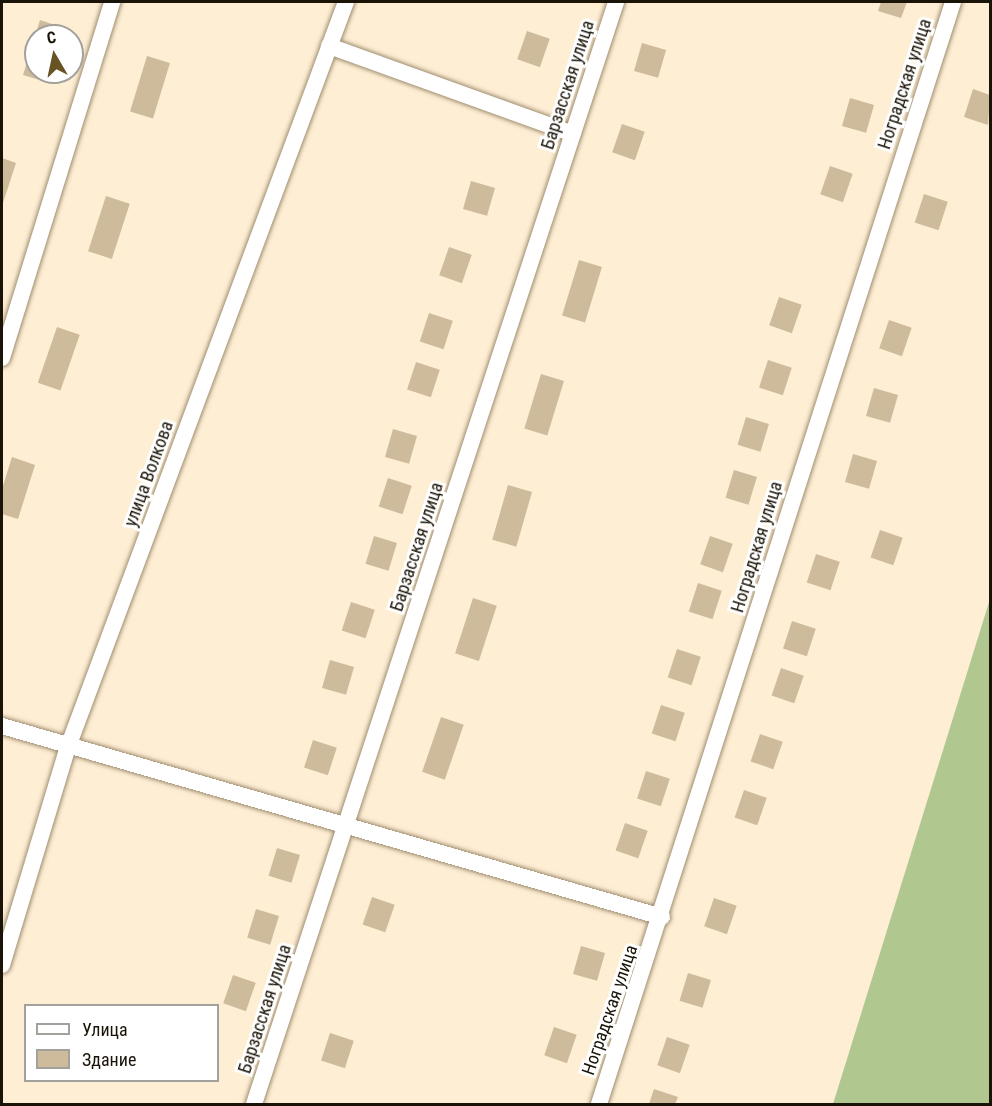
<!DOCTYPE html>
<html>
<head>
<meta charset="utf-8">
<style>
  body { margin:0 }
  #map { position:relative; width:992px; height:1106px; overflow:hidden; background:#feeed4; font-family:"Roboto Condensed",sans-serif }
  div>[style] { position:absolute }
  .forest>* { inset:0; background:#b0c790 }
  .building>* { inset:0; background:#cdbb9b; transform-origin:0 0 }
  .roads { filter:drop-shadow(0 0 2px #9f8d6f) drop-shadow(0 0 2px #9f8d6f) }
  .street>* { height:16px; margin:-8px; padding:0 8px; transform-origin:8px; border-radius:8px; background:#fff }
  span { translate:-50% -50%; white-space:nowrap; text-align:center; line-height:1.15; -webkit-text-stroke:6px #fff; paint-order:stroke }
  .street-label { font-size:18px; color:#1a1408 }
  .frame { position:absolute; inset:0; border:3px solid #1a1408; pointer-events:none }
  .legend { position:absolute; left:24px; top:1004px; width:195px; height:78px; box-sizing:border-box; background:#fff; border:2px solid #a3a19c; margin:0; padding:8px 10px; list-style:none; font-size:18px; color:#1a1408 }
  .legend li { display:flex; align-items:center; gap:12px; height:30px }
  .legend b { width:30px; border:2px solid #a3a19c }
  .north { position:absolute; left:24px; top:24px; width:60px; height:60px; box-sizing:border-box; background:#fff; border:2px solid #a3a19c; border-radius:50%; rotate:351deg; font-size:16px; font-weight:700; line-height:24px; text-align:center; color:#1a1408 }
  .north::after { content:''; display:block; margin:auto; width:21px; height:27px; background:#675422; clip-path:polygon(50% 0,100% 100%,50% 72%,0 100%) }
</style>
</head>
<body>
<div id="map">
  <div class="forest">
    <div style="clip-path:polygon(990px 599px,990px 1104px,833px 1104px)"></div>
  </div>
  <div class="building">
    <div style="clip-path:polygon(881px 2px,907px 2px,901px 18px,878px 11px)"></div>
    <div style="clip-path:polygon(40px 20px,64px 28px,61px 36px,36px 36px,36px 72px,50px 72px,46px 82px,23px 75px)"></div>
    <div style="left:527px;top:31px;width:24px;height:30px;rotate:19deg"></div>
    <div style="left:642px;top:43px;width:25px;height:29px;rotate:16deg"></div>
    <div style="left:147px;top:56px;width:24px;height:58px;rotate:17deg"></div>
    <div style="clip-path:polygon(973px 89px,990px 95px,988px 125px,964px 117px)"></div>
    <div style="left:850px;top:98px;width:25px;height:29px;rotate:16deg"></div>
    <div style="left:622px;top:124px;width:24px;height:30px;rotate:19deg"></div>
    <div style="clip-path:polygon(2px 158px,16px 163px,2px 206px)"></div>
    <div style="left:830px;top:166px;width:24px;height:30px;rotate:19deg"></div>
    <div style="left:471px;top:181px;width:25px;height:29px;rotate:16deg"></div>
    <div style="left:924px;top:194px;width:25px;height:30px;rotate:18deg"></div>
    <div style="left:106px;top:196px;width:25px;height:58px;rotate:18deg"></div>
    <div style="left:449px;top:247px;width:24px;height:30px;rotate:19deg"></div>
    <div style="left:579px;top:260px;width:24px;height:58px;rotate:17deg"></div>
    <div style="left:779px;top:297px;width:24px;height:30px;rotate:19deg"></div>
    <div style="left:429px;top:313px;width:25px;height:30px;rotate:18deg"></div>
    <div style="left:889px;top:320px;width:24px;height:30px;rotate:19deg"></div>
    <div style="left:57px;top:327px;width:24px;height:59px;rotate:19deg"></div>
    <div style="left:768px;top:360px;width:25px;height:29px;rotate:18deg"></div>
    <div style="left:416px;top:362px;width:25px;height:29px;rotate:18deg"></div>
    <div style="left:541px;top:374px;width:24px;height:57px;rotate:17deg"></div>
    <div style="left:874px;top:388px;width:25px;height:29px;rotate:16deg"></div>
    <div style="left:746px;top:417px;width:24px;height:29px;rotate:17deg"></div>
    <div style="left:393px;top:429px;width:25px;height:29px;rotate:16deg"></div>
    <div style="left:853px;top:454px;width:25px;height:29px;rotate:16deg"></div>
    <div style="clip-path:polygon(12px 457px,35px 465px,18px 519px,2px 514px,2px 489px)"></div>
    <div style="left:734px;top:470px;width:24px;height:29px;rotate:17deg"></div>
    <div style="left:388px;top:478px;width:25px;height:30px;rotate:18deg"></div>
    <div style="left:508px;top:485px;width:25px;height:57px;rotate:16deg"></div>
    <div style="left:880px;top:530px;width:24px;height:29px;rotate:19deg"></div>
    <div style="left:374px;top:536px;width:24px;height:29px;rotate:17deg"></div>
    <div style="left:710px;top:536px;width:24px;height:30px;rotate:19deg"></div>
    <div style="left:816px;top:554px;width:25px;height:30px;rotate:18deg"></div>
    <div style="left:698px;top:583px;width:25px;height:30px;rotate:18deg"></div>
    <div style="left:473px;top:598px;width:25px;height:58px;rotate:18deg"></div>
    <div style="left:351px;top:602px;width:25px;height:30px;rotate:18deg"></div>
    <div style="left:792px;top:621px;width:25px;height:29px;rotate:18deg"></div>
    <div style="left:677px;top:649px;width:25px;height:30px;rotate:18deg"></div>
    <div style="left:330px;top:660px;width:25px;height:29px;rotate:16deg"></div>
    <div style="left:781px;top:668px;width:24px;height:29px;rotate:19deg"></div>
    <div style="left:661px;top:705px;width:25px;height:30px;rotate:18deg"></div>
    <div style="left:441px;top:717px;width:24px;height:58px;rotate:19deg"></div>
    <div style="left:760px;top:734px;width:24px;height:29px;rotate:19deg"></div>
    <div style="left:313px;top:740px;width:25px;height:29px;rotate:18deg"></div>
    <div style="left:646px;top:771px;width:25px;height:29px;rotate:18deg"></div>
    <div style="left:744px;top:790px;width:24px;height:29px;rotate:19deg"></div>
    <div style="left:625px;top:823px;width:24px;height:29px;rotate:19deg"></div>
    <div style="left:277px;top:848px;width:24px;height:29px;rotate:17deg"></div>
    <div style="left:372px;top:897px;width:24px;height:29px;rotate:19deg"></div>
    <div style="left:714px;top:898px;width:24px;height:30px;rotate:19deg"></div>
    <div style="left:256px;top:909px;width:24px;height:30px;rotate:17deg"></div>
    <div style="left:581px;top:946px;width:25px;height:29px;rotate:16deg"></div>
    <div style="left:688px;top:973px;width:24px;height:29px;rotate:17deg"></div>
    <div style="left:233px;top:975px;width:24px;height:30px;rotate:19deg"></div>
    <div style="left:554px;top:1027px;width:24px;height:30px;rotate:19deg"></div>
    <div style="left:330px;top:1033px;width:25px;height:29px;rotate:18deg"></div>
    <div style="left:667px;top:1037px;width:24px;height:30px;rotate:19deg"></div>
    <div style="clip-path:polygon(654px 1089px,678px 1097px,675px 1104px,649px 1104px)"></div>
  </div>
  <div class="roads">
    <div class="street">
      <div style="left:329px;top:46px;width:259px;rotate:19.8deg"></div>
      <div style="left:2px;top:358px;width:373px;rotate:-72.8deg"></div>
      <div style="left:2px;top:726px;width:687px;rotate:16.14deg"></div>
      <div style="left:2px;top:965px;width:228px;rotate:-73.2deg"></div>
      <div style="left:68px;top:747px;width:795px;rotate:-69.54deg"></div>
      <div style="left:254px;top:1104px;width:1160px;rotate:-71.81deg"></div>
      <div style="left:599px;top:1104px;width:1157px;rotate:-72.19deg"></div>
    </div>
  </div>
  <div class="street-label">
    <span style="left:905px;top:84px;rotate:-72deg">Ноградская улица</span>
    <span style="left:568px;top:85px;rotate:-72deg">Барзасская улица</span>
    <span style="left:149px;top:474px;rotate:-70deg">улица Волкова</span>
    <span style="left:417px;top:547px;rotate:-72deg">Барзасская улица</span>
    <span style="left:757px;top:547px;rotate:-73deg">Ноградская улица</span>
    <span style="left:265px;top:1009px;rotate:-72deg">Барзасская улица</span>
    <span style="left:610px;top:1010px;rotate:-71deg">Ноградская улица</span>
  </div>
  <div class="frame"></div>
  <ul class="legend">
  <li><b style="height:8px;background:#fff"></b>Улица</li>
  <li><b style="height:16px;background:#cdbb9b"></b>Здание</li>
  </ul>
  <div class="north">С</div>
</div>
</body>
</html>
